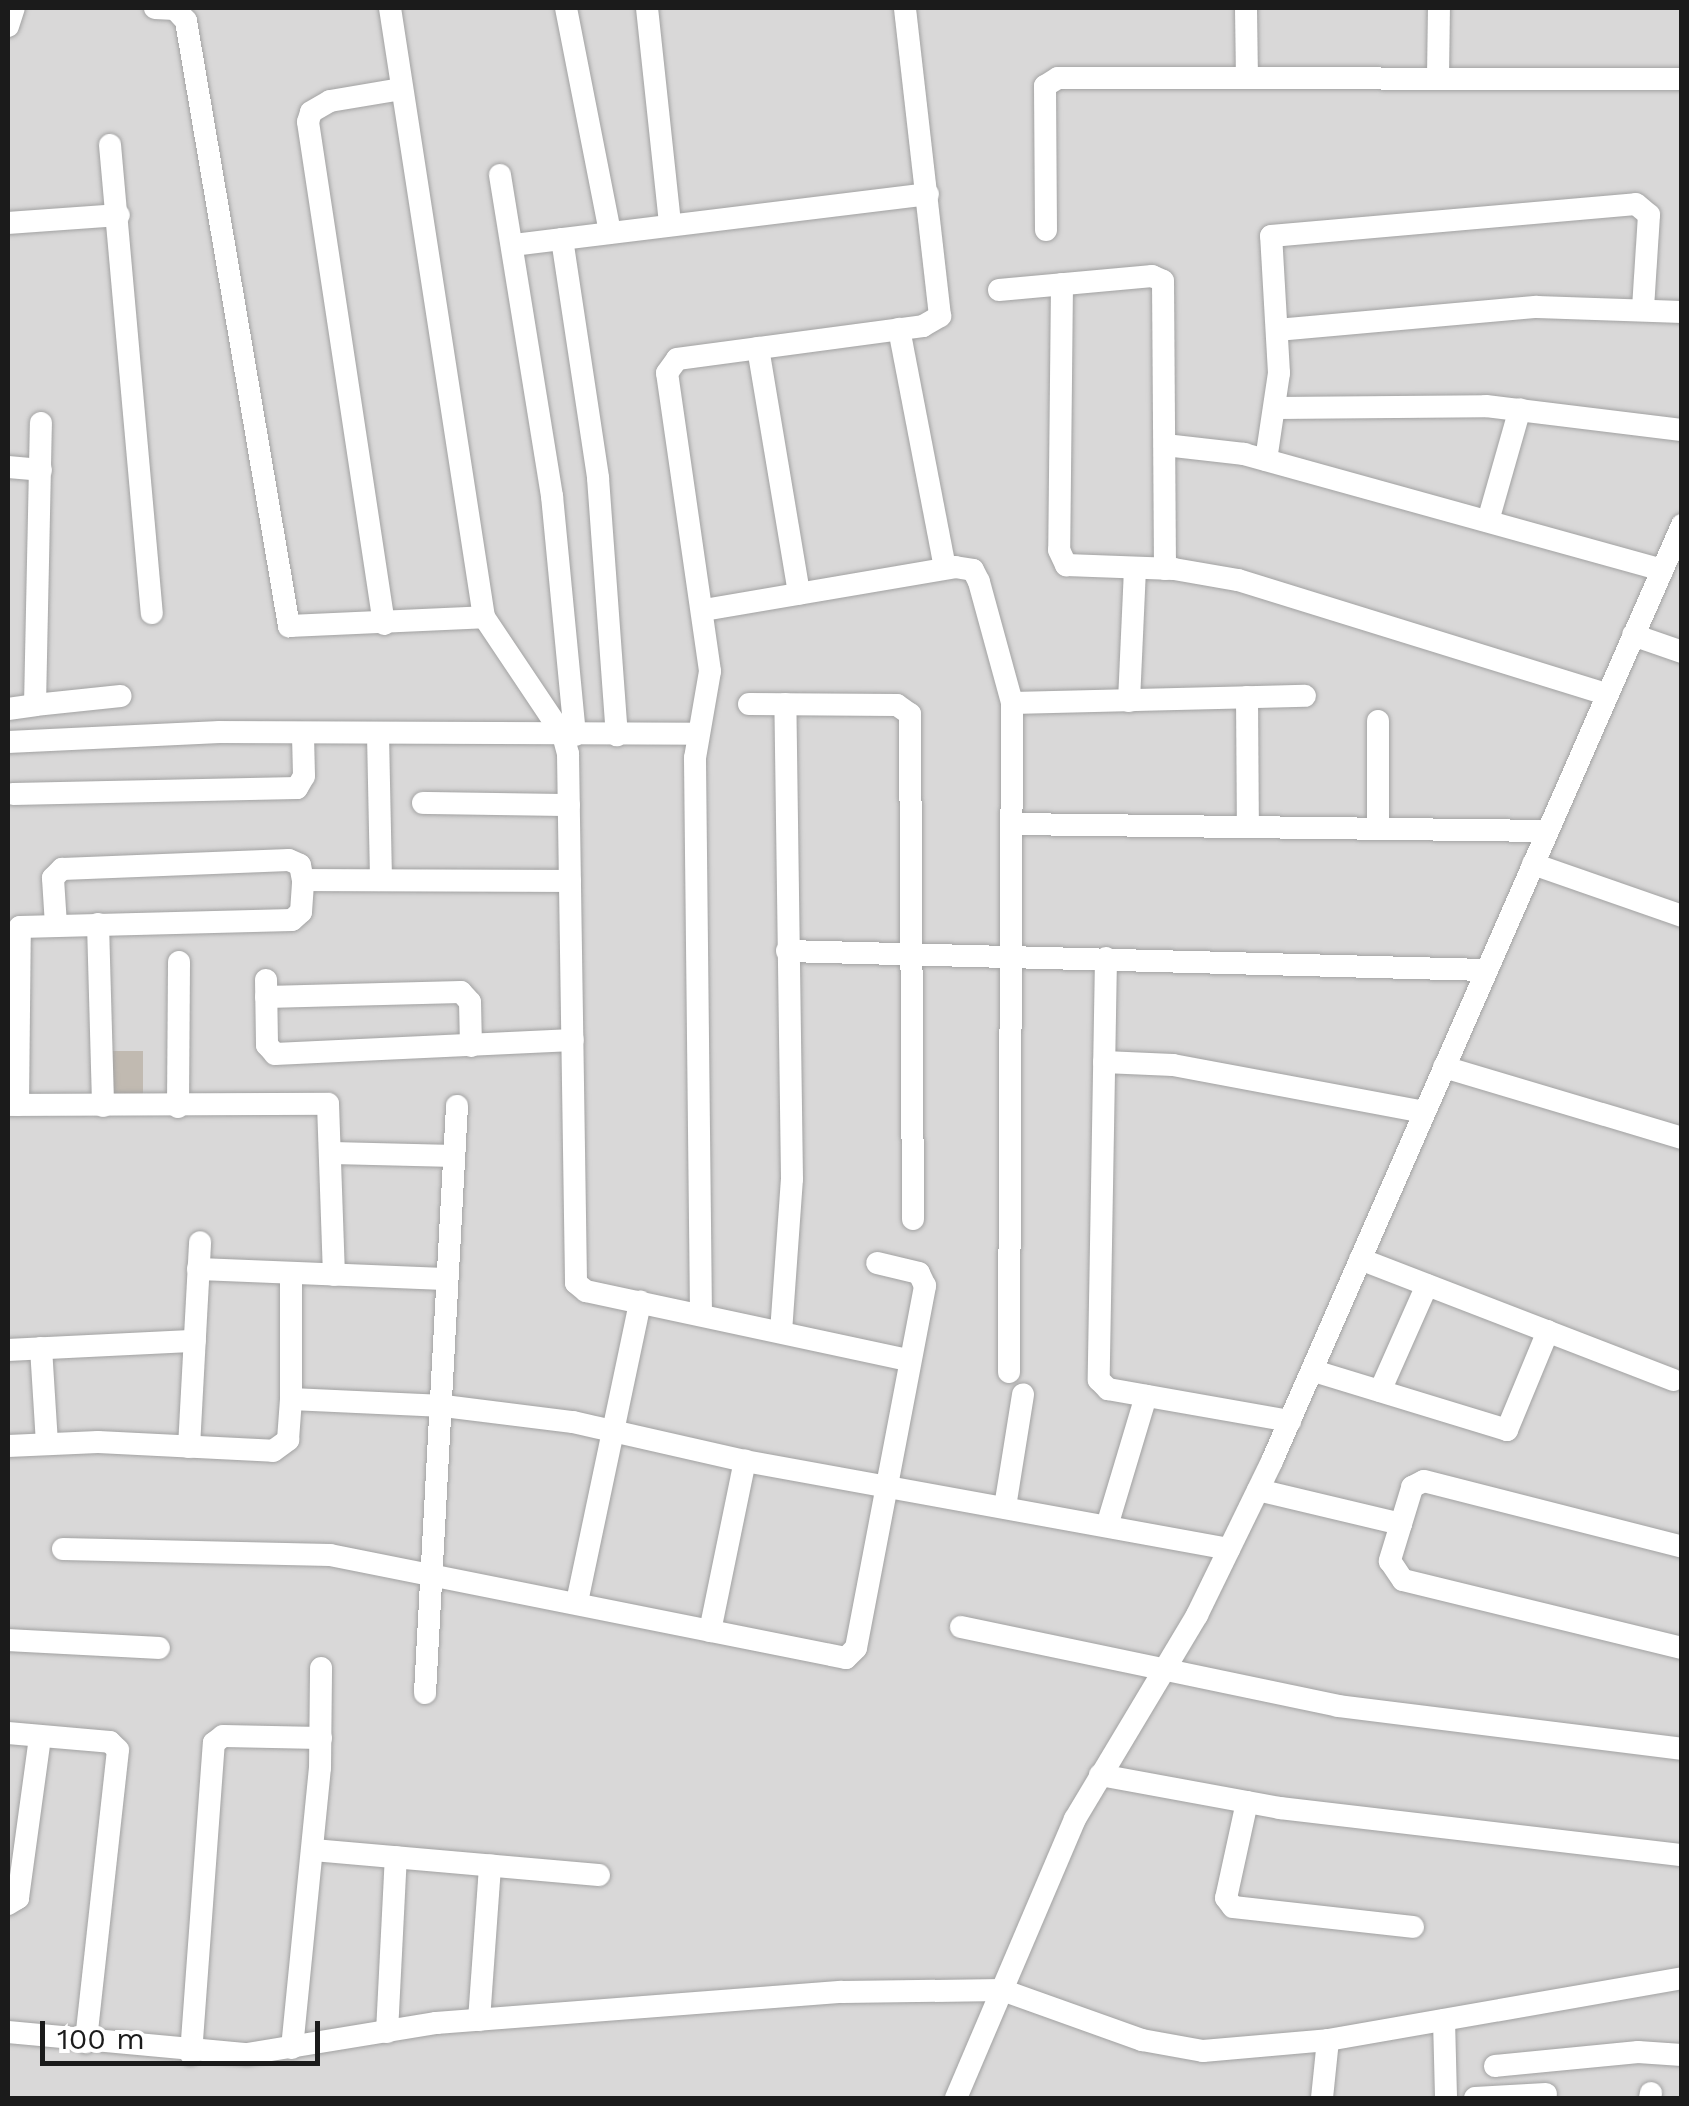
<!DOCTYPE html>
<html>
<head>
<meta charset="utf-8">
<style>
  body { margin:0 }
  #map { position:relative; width:1689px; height:2106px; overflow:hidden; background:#edebe1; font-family:"Work Sans",sans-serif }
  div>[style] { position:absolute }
  .residential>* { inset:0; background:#d9d8d8; transform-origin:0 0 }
  .building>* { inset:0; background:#c1bab1; transform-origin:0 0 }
  .roads { filter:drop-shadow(0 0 2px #a2a2a2) drop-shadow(0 0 2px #a2a2a2) }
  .minor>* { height:22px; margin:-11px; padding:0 11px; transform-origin:11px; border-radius:11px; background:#fff }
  span { translate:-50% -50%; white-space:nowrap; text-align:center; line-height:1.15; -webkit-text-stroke:8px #fff; paint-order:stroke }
  .frame { position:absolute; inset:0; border:10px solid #1b1b1b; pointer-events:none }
  .scale { position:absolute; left:40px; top:2021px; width:280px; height:45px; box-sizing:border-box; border:5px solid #1b1b1b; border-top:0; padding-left:12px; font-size:30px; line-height:35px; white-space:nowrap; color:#1b1b1b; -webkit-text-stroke:8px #fff; paint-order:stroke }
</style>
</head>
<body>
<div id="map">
  <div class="residential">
    <div style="left:8px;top:8px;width:1673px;height:2090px"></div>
  </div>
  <div class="building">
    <div style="left:112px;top:1051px;width:31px;height:49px"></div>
  </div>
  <div class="roads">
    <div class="minor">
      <div style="left:155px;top:8px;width:20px;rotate:3deg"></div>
      <div style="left:175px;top:9px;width:16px;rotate:47deg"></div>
      <div style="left:186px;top:21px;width:614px;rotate:80.34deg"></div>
      <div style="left:289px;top:626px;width:195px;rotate:-2.6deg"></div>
      <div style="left:390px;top:8px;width:616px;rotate:81.23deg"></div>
      <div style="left:484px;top:617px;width:142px;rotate:56.2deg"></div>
      <div style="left:563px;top:735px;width:20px;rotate:75deg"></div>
      <div style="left:568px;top:754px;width:529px;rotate:89.13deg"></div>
      <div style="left:576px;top:1283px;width:13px;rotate:39deg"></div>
      <div style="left:586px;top:1291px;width:330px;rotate:12.1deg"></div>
      <div style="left:566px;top:8px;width:229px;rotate:78.9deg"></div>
      <div style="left:647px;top:8px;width:218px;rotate:83.9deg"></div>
      <div style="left:1246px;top:8px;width:69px;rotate:89.2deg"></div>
      <div style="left:8px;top:26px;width:19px;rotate:-72deg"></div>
      <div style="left:1438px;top:77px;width:69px;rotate:-89.2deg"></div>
      <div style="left:110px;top:145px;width:470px;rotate:84.9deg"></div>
      <div style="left:500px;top:175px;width:325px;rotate:80.8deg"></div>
      <div style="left:552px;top:496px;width:240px;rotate:84.5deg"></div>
      <div style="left:8px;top:223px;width:111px;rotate:-4.1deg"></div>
      <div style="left:1046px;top:230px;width:144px;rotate:-90.4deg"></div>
      <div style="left:1045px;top:86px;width:15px;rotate:-32deg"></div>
      <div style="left:1058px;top:78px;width:624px;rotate:0.09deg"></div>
      <div style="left:562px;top:239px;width:242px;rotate:81.4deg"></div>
      <div style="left:598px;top:478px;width:258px;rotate:85.8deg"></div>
      <div style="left:513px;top:245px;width:418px;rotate:-7deg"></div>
      <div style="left:1062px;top:284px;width:266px;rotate:90.6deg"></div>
      <div style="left:1059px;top:550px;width:17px;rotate:65deg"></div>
      <div style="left:1066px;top:565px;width:108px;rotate:2.1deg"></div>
      <div style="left:1174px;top:569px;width:65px;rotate:9.8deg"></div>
      <div style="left:1238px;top:580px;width:386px;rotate:17.2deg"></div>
      <div style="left:999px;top:290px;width:154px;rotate:-5.2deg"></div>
      <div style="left:1152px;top:276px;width:12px;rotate:24deg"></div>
      <div style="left:1163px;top:281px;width:288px;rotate:89.6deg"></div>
      <div style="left:899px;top:329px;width:243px;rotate:79.1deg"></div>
      <div style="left:1277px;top:330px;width:261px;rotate:-5.1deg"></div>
      <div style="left:1537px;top:307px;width:145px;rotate:2deg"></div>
      <div style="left:758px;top:348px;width:249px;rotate:80.5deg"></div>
      <div style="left:1276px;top:408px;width:210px;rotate:-0.5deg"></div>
      <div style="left:1486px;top:406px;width:197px;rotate:7deg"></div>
      <div style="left:1165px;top:445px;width:80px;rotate:6.5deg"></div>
      <div style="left:1244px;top:454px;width:434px;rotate:15.5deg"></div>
      <div style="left:1266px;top:460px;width:88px;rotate:-81.5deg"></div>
      <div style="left:1279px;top:373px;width:137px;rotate:-93.3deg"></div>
      <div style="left:1271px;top:236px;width:366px;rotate:-5deg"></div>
      <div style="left:1636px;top:204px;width:17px;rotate:40deg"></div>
      <div style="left:1649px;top:215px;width:94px;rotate:93.7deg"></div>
      <div style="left:8px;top:467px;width:33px;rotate:5deg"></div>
      <div style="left:1488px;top:521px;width:116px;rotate:-74.1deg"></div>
      <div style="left:704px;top:610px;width:255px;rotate:-9.7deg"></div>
      <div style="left:955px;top:567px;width:18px;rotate:9deg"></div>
      <div style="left:973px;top:570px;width:13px;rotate:63deg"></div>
      <div style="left:979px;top:582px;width:125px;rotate:74.7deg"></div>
      <div style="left:1012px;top:703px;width:669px;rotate:90.26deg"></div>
      <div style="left:384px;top:624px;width:508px;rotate:-98.61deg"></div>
      <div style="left:308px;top:122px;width:10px;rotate:-73deg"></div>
      <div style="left:311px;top:112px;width:22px;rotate:-30deg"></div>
      <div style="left:330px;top:101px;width:73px;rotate:-9.5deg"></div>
      <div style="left:1633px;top:635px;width:52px;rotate:19.1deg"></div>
      <div style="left:1247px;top:697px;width:129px;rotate:89.6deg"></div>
      <div style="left:1129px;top:701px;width:132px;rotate:-87.4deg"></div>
      <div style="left:1012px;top:703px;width:293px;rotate:-1.4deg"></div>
      <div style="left:749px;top:704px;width:148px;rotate:0.4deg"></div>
      <div style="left:897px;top:705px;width:16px;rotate:35deg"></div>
      <div style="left:910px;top:714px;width:505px;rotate:89.66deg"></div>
      <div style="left:35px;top:705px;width:86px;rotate:-6deg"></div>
      <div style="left:8px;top:709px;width:27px;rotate:-8deg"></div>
      <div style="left:35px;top:705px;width:282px;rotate:-88.8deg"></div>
      <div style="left:1378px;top:721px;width:107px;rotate:90deg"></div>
      <div style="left:378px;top:735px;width:145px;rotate:88.8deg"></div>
      <div style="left:8px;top:742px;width:212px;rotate:-2.7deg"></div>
      <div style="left:220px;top:732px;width:478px;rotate:0.2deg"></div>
      <div style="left:13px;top:794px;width:284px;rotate:-1.2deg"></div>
      <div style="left:297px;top:788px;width:14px;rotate:-60deg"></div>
      <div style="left:304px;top:776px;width:42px;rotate:-91.4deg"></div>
      <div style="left:423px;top:803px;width:146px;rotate:0.8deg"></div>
      <div style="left:1012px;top:824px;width:535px;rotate:0.75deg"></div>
      <div style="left:1533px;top:864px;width:158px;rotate:19.2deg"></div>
      <div style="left:98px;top:924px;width:182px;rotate:88.4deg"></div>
      <div style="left:56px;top:925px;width:47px;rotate:-93.7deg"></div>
      <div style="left:53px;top:878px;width:13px;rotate:-45deg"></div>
      <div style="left:62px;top:869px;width:227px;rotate:-2.3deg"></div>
      <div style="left:289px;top:860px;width:12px;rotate:24deg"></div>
      <div style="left:300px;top:865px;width:15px;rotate:79deg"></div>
      <div style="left:787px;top:951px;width:699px;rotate:1.56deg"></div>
      <div style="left:1106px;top:958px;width:422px;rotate:91deg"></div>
      <div style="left:1099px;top:1380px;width:13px;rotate:45deg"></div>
      <div style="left:1108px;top:1389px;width:185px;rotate:10deg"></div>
      <div style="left:266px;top:980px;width:65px;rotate:89.1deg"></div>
      <div style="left:267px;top:1045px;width:12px;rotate:48deg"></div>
      <div style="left:275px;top:1054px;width:298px;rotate:-2.7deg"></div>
      <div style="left:266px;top:997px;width:195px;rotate:-1.5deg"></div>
      <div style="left:461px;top:992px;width:13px;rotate:48deg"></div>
      <div style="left:470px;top:1002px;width:44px;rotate:88.7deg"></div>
      <div style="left:1104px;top:1062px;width:69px;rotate:2.5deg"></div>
      <div style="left:1173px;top:1065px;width:255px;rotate:10.6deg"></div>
      <div style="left:1444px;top:1067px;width:248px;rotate:16.6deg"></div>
      <div style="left:8px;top:1105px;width:320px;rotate:-0.2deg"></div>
      <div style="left:328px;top:1104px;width:171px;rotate:88deg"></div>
      <div style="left:18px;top:1105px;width:178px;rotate:-89.4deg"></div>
      <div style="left:20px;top:927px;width:272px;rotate:-1.5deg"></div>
      <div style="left:292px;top:920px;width:12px;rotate:-42deg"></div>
      <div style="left:301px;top:912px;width:32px;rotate:-86deg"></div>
      <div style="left:303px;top:880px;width:267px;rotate:0.2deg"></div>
      <div style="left:178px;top:1107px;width:145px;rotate:-89.6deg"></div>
      <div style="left:333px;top:1153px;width:121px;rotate:1.4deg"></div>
      <div style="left:1360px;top:1259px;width:336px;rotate:21.1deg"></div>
      <div style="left:198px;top:1269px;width:248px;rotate:2.3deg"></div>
      <div style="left:291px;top:1273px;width:126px;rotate:90deg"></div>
      <div style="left:701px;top:1315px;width:557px;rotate:-90.62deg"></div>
      <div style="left:695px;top:758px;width:88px;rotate:-80.2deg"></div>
      <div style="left:710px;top:671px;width:301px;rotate:-98.2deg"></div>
      <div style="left:667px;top:373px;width:17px;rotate:-54deg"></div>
      <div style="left:677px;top:359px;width:248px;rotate:-7.6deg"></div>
      <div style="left:923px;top:326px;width:20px;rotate:-30deg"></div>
      <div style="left:940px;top:316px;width:310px;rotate:-96.5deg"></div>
      <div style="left:781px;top:1332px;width:153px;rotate:-85.9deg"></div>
      <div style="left:792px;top:1179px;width:475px;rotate:-90.8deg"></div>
      <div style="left:41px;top:1348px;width:96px;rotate:86.4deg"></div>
      <div style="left:8px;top:1350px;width:187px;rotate:-2.8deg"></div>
      <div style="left:1314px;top:1371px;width:202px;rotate:17deg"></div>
      <div style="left:1507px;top:1430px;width:107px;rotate:-67.5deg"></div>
      <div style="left:1380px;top:1391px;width:116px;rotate:-66.1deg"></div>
      <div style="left:8px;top:1446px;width:90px;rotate:-2.5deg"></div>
      <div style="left:98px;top:1442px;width:175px;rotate:2.9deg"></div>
      <div style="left:273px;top:1451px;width:19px;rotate:-36deg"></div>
      <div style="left:288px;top:1440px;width:41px;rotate:-85.8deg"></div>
      <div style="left:291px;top:1399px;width:153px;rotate:2.6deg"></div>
      <div style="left:444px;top:1406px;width:130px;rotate:7.1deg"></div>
      <div style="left:573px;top:1422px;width:176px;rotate:12.8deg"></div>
      <div style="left:745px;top:1461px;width:492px;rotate:10.3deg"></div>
      <div style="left:189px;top:1447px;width:205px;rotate:-86.9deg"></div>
      <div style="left:1258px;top:1490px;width:147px;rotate:13.4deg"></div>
      <div style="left:1401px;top:1524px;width:39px;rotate:107deg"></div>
      <div style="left:1390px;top:1561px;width:23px;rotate:56deg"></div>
      <div style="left:1403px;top:1580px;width:287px;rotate:13.7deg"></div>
      <div style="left:1005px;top:1507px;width:114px;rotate:-80.9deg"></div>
      <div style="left:1401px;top:1524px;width:39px;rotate:-73deg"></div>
      <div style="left:1412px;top:1487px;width:13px;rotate:-27deg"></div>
      <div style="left:1424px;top:1481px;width:266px;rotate:14.3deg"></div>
      <div style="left:1107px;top:1526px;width:136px;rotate:-73.3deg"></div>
      <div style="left:63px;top:1549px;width:267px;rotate:1.3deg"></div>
      <div style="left:330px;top:1555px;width:526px;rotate:11.29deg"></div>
      <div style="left:846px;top:1658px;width:14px;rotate:-45deg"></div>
      <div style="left:856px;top:1648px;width:369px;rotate:-79.2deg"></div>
      <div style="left:925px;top:1286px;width:14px;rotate:-115deg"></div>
      <div style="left:919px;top:1273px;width:43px;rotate:-166.6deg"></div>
      <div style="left:577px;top:1602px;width:307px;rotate:-78.1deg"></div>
      <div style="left:961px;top:1627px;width:385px;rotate:11.8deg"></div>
      <div style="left:1338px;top:1706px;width:347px;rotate:7.1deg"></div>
      <div style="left:710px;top:1631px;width:174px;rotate:-78.4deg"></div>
      <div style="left:8px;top:1640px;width:151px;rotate:3deg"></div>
      <div style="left:425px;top:1693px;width:588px;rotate:-86.88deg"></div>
      <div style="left:8px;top:1733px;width:102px;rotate:5deg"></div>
      <div style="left:110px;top:1742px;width:11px;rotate:45deg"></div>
      <div style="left:118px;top:1750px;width:294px;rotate:96.3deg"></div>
      <div style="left:1100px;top:1775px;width:183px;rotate:10.4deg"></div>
      <div style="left:1280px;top:1808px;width:405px;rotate:6.7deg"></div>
      <div style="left:1247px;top:1802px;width:98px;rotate:102.3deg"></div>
      <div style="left:1226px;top:1898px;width:11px;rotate:52deg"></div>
      <div style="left:1233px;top:1907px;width:181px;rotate:6.3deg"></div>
      <div style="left:313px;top:1850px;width:287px;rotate:5deg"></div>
      <div style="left:8px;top:1904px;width:12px;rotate:-31deg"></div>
      <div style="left:18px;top:1898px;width:162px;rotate:-82.2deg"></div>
      <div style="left:479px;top:2020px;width:155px;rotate:-85.9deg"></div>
      <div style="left:1444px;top:2020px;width:78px;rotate:88.5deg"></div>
      <div style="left:8px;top:2032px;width:240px;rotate:5.3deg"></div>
      <div style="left:247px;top:2054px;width:192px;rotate:-9.3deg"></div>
      <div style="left:436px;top:2023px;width:407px;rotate:-4.4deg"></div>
      <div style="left:842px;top:1992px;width:160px;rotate:-0.7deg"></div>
      <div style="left:1002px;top:1990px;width:149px;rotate:19.7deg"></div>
      <div style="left:1142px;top:2040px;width:62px;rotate:10.2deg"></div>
      <div style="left:1203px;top:2051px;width:125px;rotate:-5deg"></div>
      <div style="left:1328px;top:2040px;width:359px;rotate:-9.9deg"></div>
      <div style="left:387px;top:2032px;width:175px;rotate:-87.1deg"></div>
      <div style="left:292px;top:2048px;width:281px;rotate:-84.3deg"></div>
      <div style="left:320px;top:1768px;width:100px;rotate:-89.4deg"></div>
      <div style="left:191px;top:2054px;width:312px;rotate:-85.8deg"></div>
      <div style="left:214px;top:1743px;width:11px;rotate:-38deg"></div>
      <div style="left:223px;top:1736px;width:98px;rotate:1.2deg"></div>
      <div style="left:1495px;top:2066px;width:144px;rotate:-5.6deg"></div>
      <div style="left:1638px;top:2052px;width:44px;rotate:3.9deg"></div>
      <div style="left:956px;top:2098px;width:303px;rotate:-66.9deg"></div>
      <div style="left:1075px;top:1819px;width:238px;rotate:-59.1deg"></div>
      <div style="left:1197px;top:1615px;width:171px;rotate:-64deg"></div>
      <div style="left:1272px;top:1461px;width:1022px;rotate:-66.34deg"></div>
      <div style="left:1322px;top:2098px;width:58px;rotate:-84.1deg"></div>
      <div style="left:1475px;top:2098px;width:71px;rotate:-3.2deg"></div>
      <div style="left:1650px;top:2098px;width:5px;rotate:-79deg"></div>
    </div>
  </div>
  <div class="frame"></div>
  <div class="scale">100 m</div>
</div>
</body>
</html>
